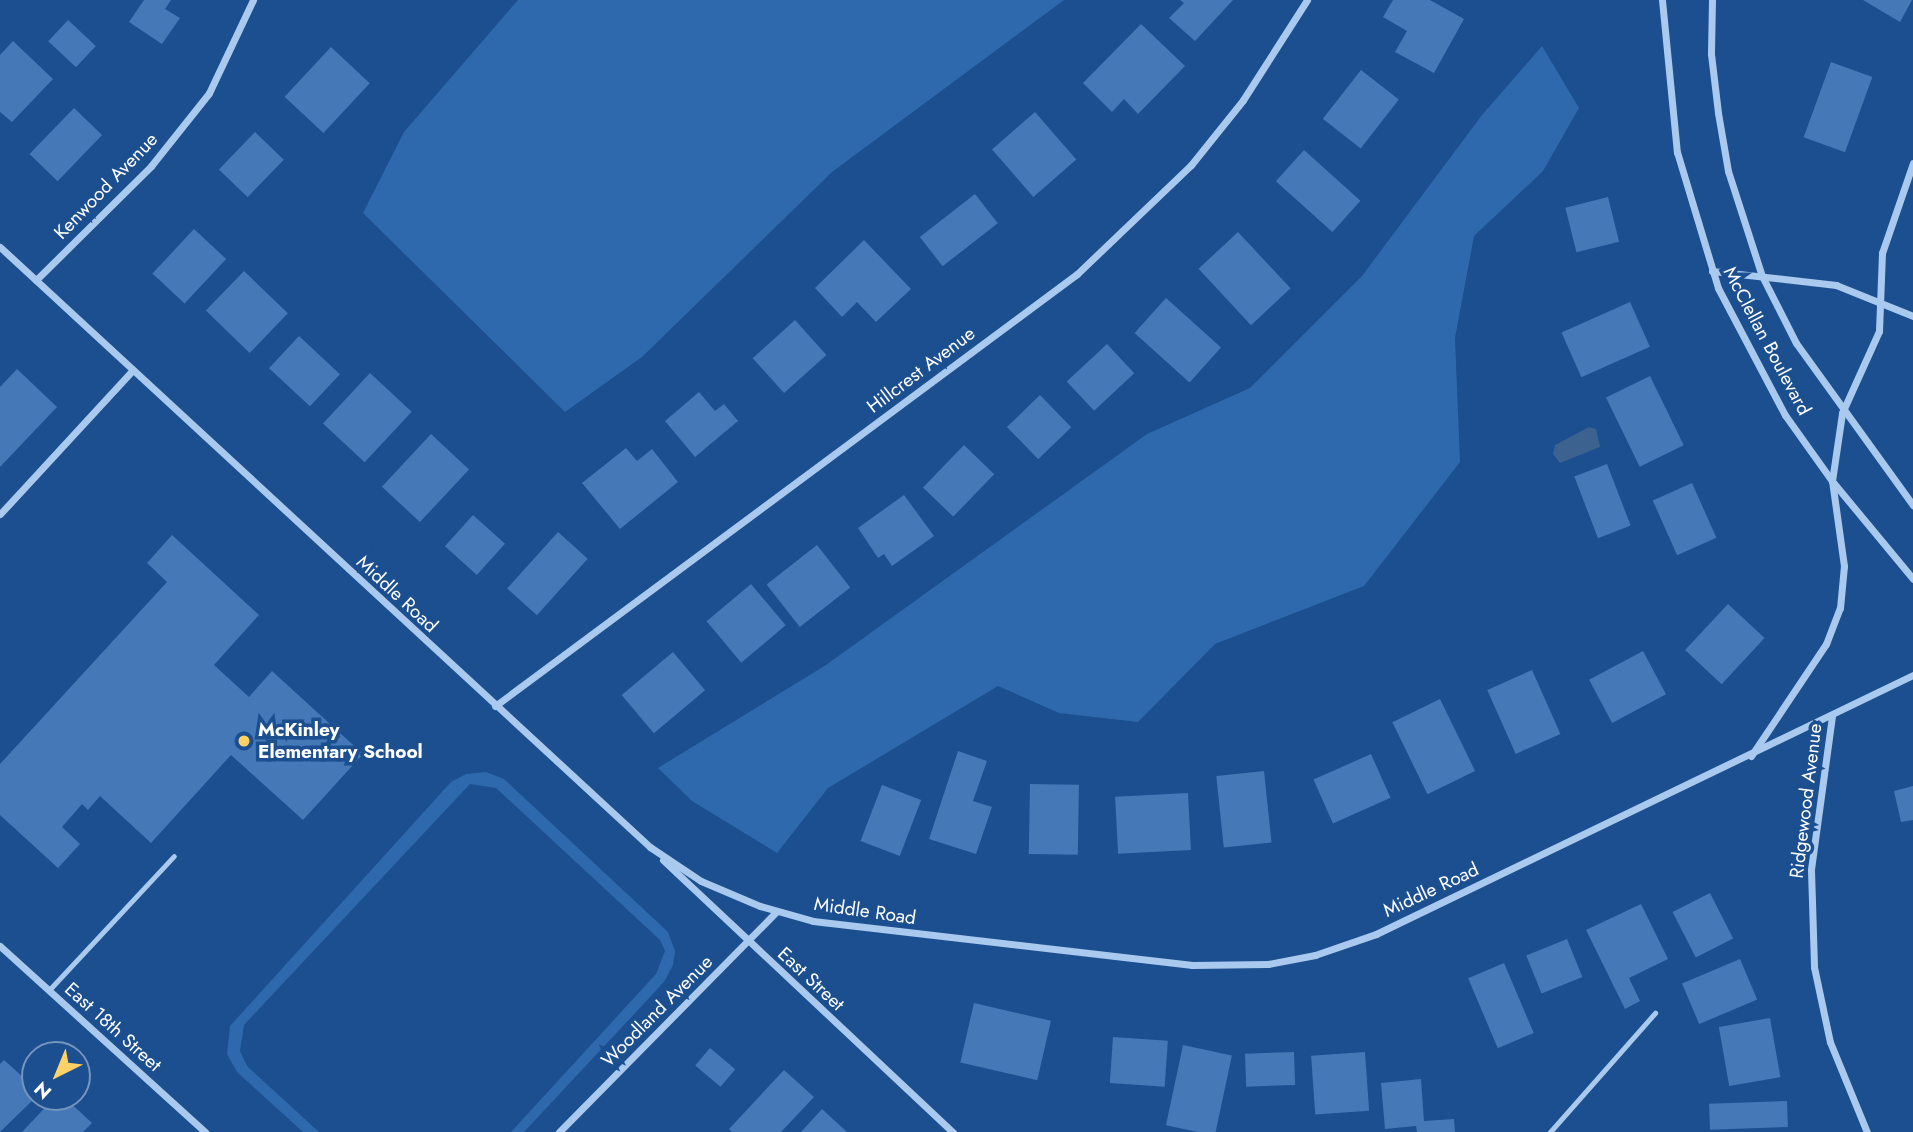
<!DOCTYPE html>
<html>
<head>
<meta charset="utf-8">
<style>
  body { margin:0 }
  #map { position:relative; width:1913px; height:1132px; overflow:hidden; background:#1b4f8f; font-family:Jost,sans-serif }
  div>[style] { position:absolute }
  .green>* { inset:0; background:#2e69ad }
  .water>* { inset:0; background:#3c6290 }
  .building>* { inset:0; background:#4478b7; transform-origin:0 0 }
  .service>* { height:5px; margin:-2.5px; padding:0 2.5px; transform-origin:2.5px; border-radius:2.5px; background:#a9c9ee }
  .minor>* { height:7px; margin:-3.5px; padding:0 3.5px; transform-origin:3.5px; border-radius:3.5px; background:#a9c9ee }
  .dots>* { width:19px; height:19px; translate:-50% -50%; box-sizing:border-box; border:4px solid #1b4f8f; border-radius:50% }
  span { translate:-50% -50%; white-space:nowrap; text-align:center; line-height:1.15; -webkit-text-stroke:7px #1b4f8f; paint-order:stroke }
  .street-label { font-size:19px; color:#fff }
  .poi-label { font-size:19px; color:#fff; font-weight:700 }
  .left { translate:0 -50%; text-align:left }
  .north { position:absolute; left:21px; top:1041px; width:70px; height:70px; box-sizing:border-box; background:#1b4f8f; border:2px solid #7695bc; border-radius:50%; rotate:223deg; font-size:19px; font-weight:700; line-height:28px; text-align:center; color:#fff }
  .north::after { content:''; display:block; margin:auto; width:24px; height:32px; background:#ffd166; clip-path:polygon(50% 0,100% 100%,50% 72%,0 100%) }
</style>
</head>
<body>
<div id="map">
  <div class="green">
    <div style="clip-path:polygon(518px 0,1064px 0,832px 172px,642px 357px,565px 412px,363px 213px,404px 132px)"></div>
    <div style="clip-path:polygon(1542px 46px,1579px 108px,1543px 171px,1474px 236px,1455px 338px,1460px 462px,1364px 586px,1215px 644px,1138px 722px,1059px 713px,998px 686px,828px 788px,777px 853px,692px 801px,658px 768px,826px 665px,1147px 434px,1250px 388px,1362px 276px,1482px 115px)"></div>
    <div style="clip-path:polygon(486px 772px,504px 779px,668px 932px,675px 951px,673px 965px,664px 982px,524px 1132px,511px 1132px,656px 974px,665px 951px,660px 940px,496px 788px,470px 784px,244px 1025px,240px 1051px,247px 1066px,319px 1132px,303px 1132px,237px 1072px,227px 1054px,230px 1026px,451px 782px,466px 774px)"></div>
  </div>
  <div class="water">
    <div style="clip-path:polygon(1589px 427px,1596px 429px,1600px 447px,1560px 463px,1553px 454px,1555px 445px)"></div>
  </div>
  <div class="building">
    <div style="clip-path:polygon(144px 0,171px 0,165px 9px,180px 18px,162px 44px,129px 22px)"></div>
    <div style="clip-path:polygon(1180px 0,1233px 0,1195px 41px,1169px 18px,1184px 3px)"></div>
    <div style="clip-path:polygon(1393px 0,1430px 0,1464px 19px,1434px 73px,1395px 52px,1407px 31px,1383px 17px)"></div>
    <div style="clip-path:polygon(1863px 0,1912px 0,1900px 22px)"></div>
    <div style="left:68px;top:20px;width:38px;height:29px;rotate:43deg"></div>
    <div style="clip-path:polygon(1141px 24px,1185px 66px,1138px 114px,1124px 99px,1112px 112px,1083px 83px)"></div>
    <div style="clip-path:polygon(13px 41px,53px 79px,12px 122px,0 112px,0 55px)"></div>
    <div style="left:331px;top:47px;width:53px;height:68px;rotate:43deg"></div>
    <div style="left:1831px;top:62px;width:44px;height:80px;rotate:20deg"></div>
    <div style="left:1361px;top:70px;width:48px;height:62px;rotate:38deg"></div>
    <div style="left:74px;top:108px;width:39px;height:64px;rotate:44deg"></div>
    <div style="left:1035px;top:112px;width:63px;height:57px;rotate:49deg"></div>
    <div style="left:255px;top:132px;width:40px;height:52px;rotate:44deg"></div>
    <div style="left:1304px;top:150px;width:76px;height:42px;rotate:42deg"></div>
    <div style="left:975px;top:194px;width:37px;height:70px;rotate:52deg"></div>
    <div style="left:1608px;top:197px;width:46px;height:44px;rotate:76deg"></div>
    <div style="left:194px;top:229px;width:44px;height:61px;rotate:43deg"></div>
    <div style="left:1238px;top:232px;width:77px;height:54px;rotate:47deg"></div>
    <div style="clip-path:polygon(864px 240px,911px 289px,876px 322px,857px 302px,842px 317px,815px 288px)"></div>
    <div style="left:244px;top:271px;width:61px;height:55px;rotate:44deg"></div>
    <div style="left:1166px;top:298px;width:74px;height:47px;rotate:42deg"></div>
    <div style="left:1630px;top:302px;width:49px;height:75px;rotate:66deg"></div>
    <div style="left:795px;top:320px;width:47px;height:57px;rotate:48deg"></div>
    <div style="left:299px;top:336px;width:56px;height:44px;rotate:43deg"></div>
    <div style="left:1107px;top:344px;width:40px;height:55px;rotate:47deg"></div>
    <div style="clip-path:polygon(17px 369px,57px 407px,0 467px,0 387px)"></div>
    <div style="left:370px;top:373px;width:57px;height:69px;rotate:43deg"></div>
    <div style="left:1650px;top:376px;width:77px;height:49px;rotate:64deg"></div>
    <div style="clip-path:polygon(699px 392px,715px 411px,724px 404px,738px 421px,695px 457px,665px 421px)"></div>
    <div style="left:1040px;top:395px;width:45px;height:46px;rotate:46deg"></div>
    <div style="left:431px;top:434px;width:52px;height:72px;rotate:43deg"></div>
    <div style="left:964px;top:445px;width:42px;height:59px;rotate:44deg"></div>
    <div style="clip-path:polygon(626px 448px,637px 461px,652px 449px,678px 482px,620px 529px,582px 483px)"></div>
    <div style="left:1607px;top:464px;width:66px;height:35px;rotate:69deg"></div>
    <div style="left:1692px;top:483px;width:60px;height:43px;rotate:66deg"></div>
    <div style="clip-path:polygon(904px 495px,934px 536px,892px 566px,884px 554px,878px 558px,858px 528px)"></div>
    <div style="left:473px;top:515px;width:43px;height:42px;rotate:42deg"></div>
    <div style="left:558px;top:532px;width:40px;height:76px;rotate:42deg"></div>
    <div style="clip-path:polygon(172px 535px,259px 615px,214px 665px,249px 697px,272px 671px,363px 754px,303px 820px,231px 755px,151px 843px,100px 796px,88px 810px,82px 804px,62px 827px,80px 844px,58px 868px,0 815px,0 764px,167px 582px,147px 563px)"></div>
    <div style="left:817px;top:545px;width:54px;height:64px;rotate:52deg"></div>
    <div style="left:751px;top:584px;width:54px;height:58px;rotate:50deg"></div>
    <div style="left:1728px;top:604px;width:50px;height:63px;rotate:43deg"></div>
    <div style="left:1643px;top:651px;width:49px;height:61px;rotate:62deg"></div>
    <div style="left:673px;top:652px;width:50px;height:67px;rotate:50deg"></div>
    <div style="left:1532px;top:670px;width:70px;height:49px;rotate:66deg"></div>
    <div style="left:1440px;top:699px;width:80px;height:53px;rotate:64deg"></div>
    <div style="clip-path:polygon(958px 751px,987px 761px,973px 801px,992px 807px,976px 854px,929px 839px)"></div>
    <div style="left:1371px;top:754px;width:48px;height:63px;rotate:66deg"></div>
    <div style="left:1264px;top:771px;width:72px;height:48px;rotate:84deg"></div>
    <div style="left:1030px;top:784px;width:49px;height:70px;rotate:1deg"></div>
    <div style="left:882px;top:785px;width:42px;height:60px;rotate:21deg"></div>
    <div style="clip-path:polygon(1913px 786px,1913px 820px,1901px 822px,1894px 791px)"></div>
    <div style="left:1188px;top:793px;width:57px;height:73px;rotate:87deg"></div>
    <div style="left:1710px;top:893px;width:51px;height:42px;rotate:63deg"></div>
    <div style="clip-path:polygon(1641px 904px,1668px 959px,1629px 978px,1640px 1001px,1625px 1009px,1586px 930px)"></div>
    <div style="left:1567px;top:939px;width:41px;height:44px;rotate:68deg"></div>
    <div style="left:1740px;top:959px;width:44px;height:63px;rotate:67deg"></div>
    <div style="left:1504px;top:963px;width:76px;height:39px;rotate:67deg"></div>
    <div style="left:974px;top:1003px;width:79px;height:61px;rotate:13deg"></div>
    <div style="left:1770px;top:1018px;width:60px;height:52px;rotate:80deg"></div>
    <div style="left:1113px;top:1037px;width:55px;height:46px;rotate:4deg"></div>
    <div style="left:1183px;top:1045px;width:50px;height:82px;rotate:12deg"></div>
    <div style="left:710px;top:1048px;width:33px;height:23px;rotate:40deg"></div>
    <div style="left:1294px;top:1052px;width:33px;height:49px;rotate:88deg"></div>
    <div style="left:1365px;top:1052px;width:59px;height:54px;rotate:86deg"></div>
    <div style="clip-path:polygon(4px 1060px,35px 1088px,35px 1098px,0 1132px,0 1064px)"></div>
    <div style="clip-path:polygon(784px 1070px,814px 1097px,781px 1132px,732px 1132px,729px 1129px)"></div>
    <div style="clip-path:polygon(1421px 1079px,1424px 1121px,1454px 1119px,1455px 1132px,1417px 1132px,1416px 1126px,1385px 1129px,1381px 1083px)"></div>
    <div style="clip-path:polygon(55px 1097px,64px 1097px,92px 1123px,83px 1132px,22px 1132px)"></div>
    <div style="left:1787px;top:1101px;width:26px;height:78px;rotate:88deg"></div>
    <div style="clip-path:polygon(822px 1109px,847px 1132px,801px 1132px)"></div>
  </div>
  <div class="service">
    <div style="left:49px;top:990px;width:183px;rotate:-47deg"></div>
    <div style="left:1550px;top:1132px;width:159px;rotate:-48.6deg"></div>
  </div>
  <div class="minor">
    <div style="left:1662px;top:0;width:153px;rotate:84.4deg"></div>
    <div style="left:1677px;top:152px;width:142px;rotate:73.2deg"></div>
    <div style="left:1718px;top:288px;width:144px;rotate:62.2deg"></div>
    <div style="left:1785px;top:415px;width:81px;rotate:54.5deg"></div>
    <div style="left:1832px;top:481px;width:127px;rotate:50.4deg"></div>
    <div style="left:1712px;top:0;width:54px;rotate:91.1deg"></div>
    <div style="left:1711px;top:54px;width:59px;rotate:83.2deg"></div>
    <div style="left:1718px;top:113px;width:59px;rotate:80.2deg"></div>
    <div style="left:1728px;top:171px;width:110px;rotate:72.1deg"></div>
    <div style="left:1762px;top:276px;width:75px;rotate:63.1deg"></div>
    <div style="left:1796px;top:343px;width:200px;rotate:54.2deg"></div>
    <div style="left:0;top:247px;width:885px;rotate:42.71deg"></div>
    <div style="left:650px;top:847px;width:61px;rotate:33.7deg"></div>
    <div style="left:701px;top:881px;width:64px;rotate:23deg"></div>
    <div style="left:760px;top:906px;width:55px;rotate:15.8deg"></div>
    <div style="left:813px;top:921px;width:382px;rotate:6.6deg"></div>
    <div style="left:1192px;top:965px;width:76px;rotate:-0.8deg"></div>
    <div style="left:1268px;top:964px;width:48px;rotate:-10.8deg"></div>
    <div style="left:1315px;top:955px;width:65px;rotate:-19deg"></div>
    <div style="left:1376px;top:934px;width:596px;rotate:-25.75deg"></div>
    <div style="left:1712px;top:271px;width:125px;rotate:6.4deg"></div>
    <div style="left:1836px;top:285px;width:83px;rotate:21.9deg"></div>
    <div style="left:36px;top:280px;width:162px;rotate:-44.7deg"></div>
    <div style="left:151px;top:166px;width:93px;rotate:-51.5deg"></div>
    <div style="left:209px;top:93px;width:103px;rotate:-64.7deg"></div>
    <div style="left:0;top:514px;width:196px;rotate:-47.3deg"></div>
    <div style="left:495px;top:706px;width:725px;rotate:-36.59deg"></div>
    <div style="left:1077px;top:274px;width:158px;rotate:-43.7deg"></div>
    <div style="left:1191px;top:165px;width:83px;rotate:-51.3deg"></div>
    <div style="left:1243px;top:100px;width:119px;rotate:-57.4deg"></div>
    <div style="left:1832px;top:716px;width:155px;rotate:97.8deg"></div>
    <div style="left:1811px;top:870px;width:97px;rotate:88.2deg"></div>
    <div style="left:1814px;top:967px;width:77px;rotate:78deg"></div>
    <div style="left:1830px;top:1042px;width:97px;rotate:67.7deg"></div>
    <div style="left:1751px;top:756px;width:135px;rotate:-56.2deg"></div>
    <div style="left:1826px;top:644px;width:39px;rotate:-69deg"></div>
    <div style="left:1840px;top:608px;width:42px;rotate:-84.6deg"></div>
    <div style="left:1844px;top:566px;width:86px;rotate:-98deg"></div>
    <div style="left:1832px;top:481px;width:69px;rotate:-81.6deg"></div>
    <div style="left:1842px;top:413px;width:90px;rotate:-65.7deg"></div>
    <div style="left:1879px;top:331px;width:78px;rotate:-87.8deg"></div>
    <div style="left:1882px;top:253px;width:95px;rotate:-71deg"></div>
    <div style="left:663px;top:860px;width:398px;rotate:43.2deg"></div>
    <div style="left:0;top:946px;width:277px;rotate:42.2deg"></div>
    <div style="left:559px;top:1132px;width:310px;rotate:-45.4deg"></div>
  </div>
  <div class="dots">
    <div style="left:244px;top:741px;background:#ffd166"></div>
  </div>
  <div class="street-label">
    <span style="left:106px;top:186px;rotate:-46deg">Kenwood Avenue</span>
    <span style="left:1767px;top:341px;rotate:62deg">McClellan Boulevard</span>
    <span style="left:921px;top:370px;rotate:-37deg">Hillcrest Avenue</span>
    <span style="left:397px;top:594px;rotate:43deg">Middle Road</span>
    <span style="left:1806px;top:801px;rotate:-83deg">Ridgewood Avenue</span>
    <span style="left:1431px;top:890px;rotate:-25deg">Middle Road</span>
    <span style="left:865px;top:911px;rotate:8deg">Middle Road</span>
    <span style="left:811px;top:979px;rotate:43deg">East Street</span>
    <span style="left:657px;top:1011px;rotate:-45deg">Woodland Avenue</span>
    <span style="left:113px;top:1027px;rotate:42deg">East 18th Street</span>
  </div>
  <div class="poi-label">
    <span class="left" style="left:258px;top:741px">McKinley<br>Elementary School</span>
  </div>
  <div class="north">N</div>
</div>
</body>
</html>
